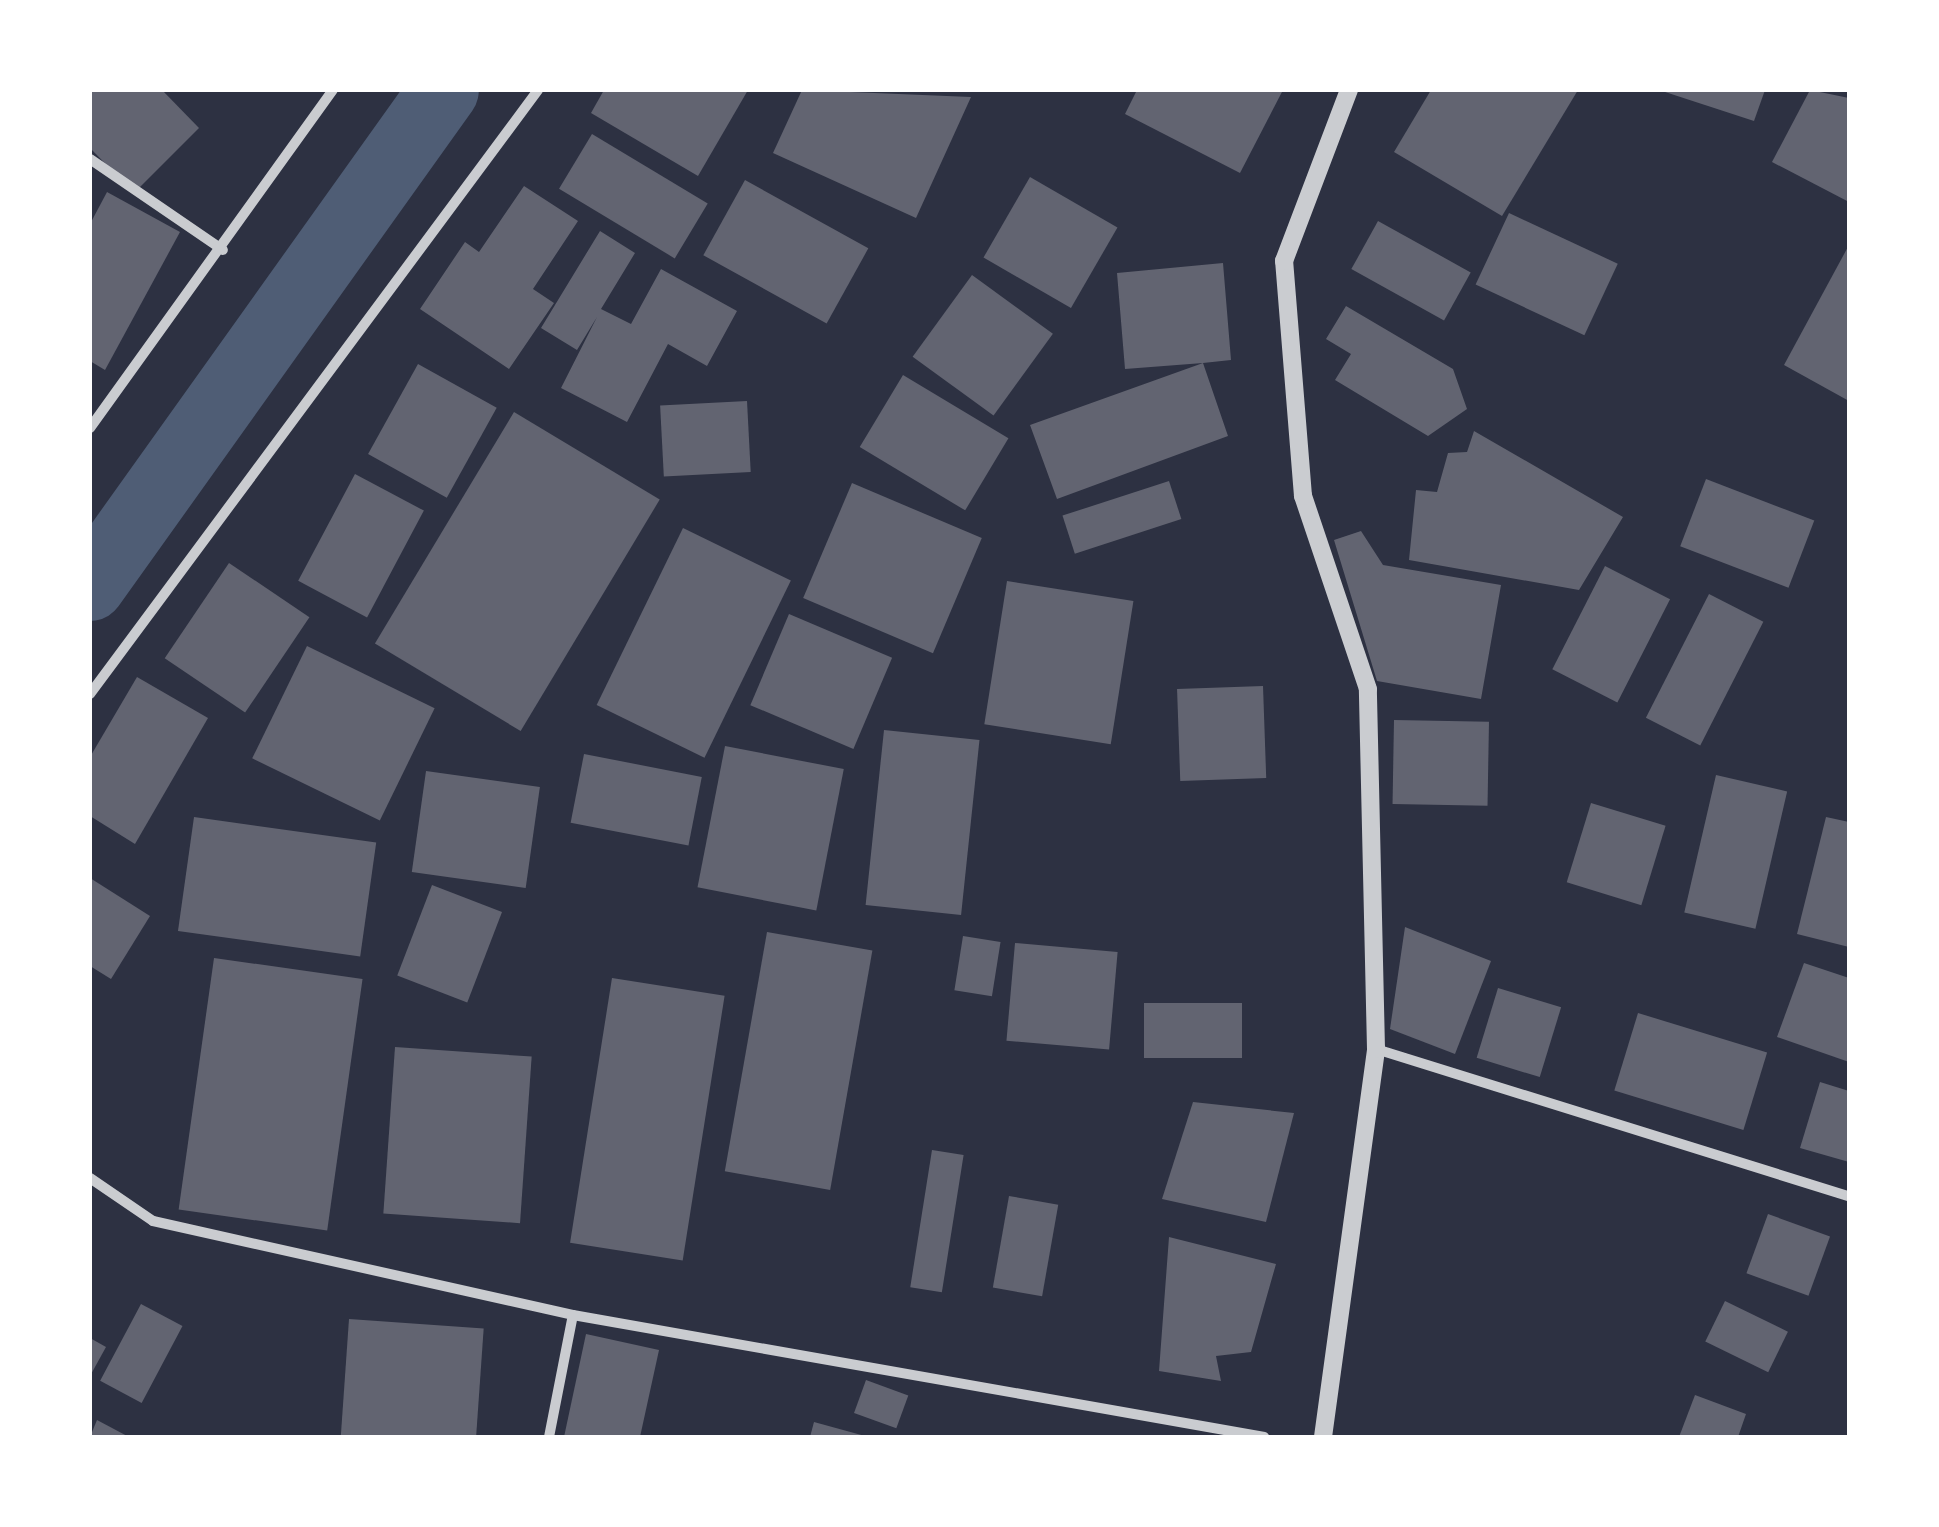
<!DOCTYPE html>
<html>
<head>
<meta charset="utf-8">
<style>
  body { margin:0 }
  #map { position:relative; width:1939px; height:1527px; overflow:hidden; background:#2d3142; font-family:Roboto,sans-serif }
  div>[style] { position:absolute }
  .canal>* { height:70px; margin:-35px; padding:0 35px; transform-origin:35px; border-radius:35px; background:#4f5d75 }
  .building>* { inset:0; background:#626471; transform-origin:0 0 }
  .minor>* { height:10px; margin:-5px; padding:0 5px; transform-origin:5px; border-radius:5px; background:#caccd0 }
  .tertiary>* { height:18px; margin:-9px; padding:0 9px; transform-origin:9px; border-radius:9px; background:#caccd0 }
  span { translate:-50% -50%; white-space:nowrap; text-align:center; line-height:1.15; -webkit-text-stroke:9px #fff; paint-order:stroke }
  .frame { position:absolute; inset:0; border:92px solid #fff; pointer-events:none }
</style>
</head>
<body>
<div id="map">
  <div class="canal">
    <div style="left:90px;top:586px;width:609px;rotate:-54.48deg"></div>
  </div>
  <div class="building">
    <div style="clip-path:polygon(90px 90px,162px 90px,199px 128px,134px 193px,90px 148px)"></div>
    <div style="clip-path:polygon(604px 90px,748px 90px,698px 176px,591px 113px)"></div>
    <div style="clip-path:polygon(802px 90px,971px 97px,916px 218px,773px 153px)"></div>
    <div style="clip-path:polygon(1137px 90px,1283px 90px,1240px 173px,1125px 114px)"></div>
    <div style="clip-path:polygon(1431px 90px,1578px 90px,1502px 216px,1394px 152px)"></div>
    <div style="clip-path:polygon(1659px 90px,1765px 90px,1754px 121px)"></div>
    <div style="clip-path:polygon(1810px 90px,1849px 98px,1849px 202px,1772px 162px)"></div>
    <div style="left:592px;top:134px;width:135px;height:64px;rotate:31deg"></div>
    <div style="left:1030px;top:177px;width:101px;height:93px;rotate:30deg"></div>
    <div style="left:745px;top:180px;width:141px;height:86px;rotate:29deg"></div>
    <div style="clip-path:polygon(524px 186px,578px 221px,533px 289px,554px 303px,509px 369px,420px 309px,465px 242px,479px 252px)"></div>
    <div style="clip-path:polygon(107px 192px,180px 232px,105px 370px,90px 361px,90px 224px)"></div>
    <div style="left:1509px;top:213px;width:120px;height:79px;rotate:25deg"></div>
    <div style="left:1378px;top:221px;width:106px;height:55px;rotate:29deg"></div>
    <div style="clip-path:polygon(600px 231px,635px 253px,601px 309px,631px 324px,661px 269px,737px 311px,707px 366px,668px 344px,627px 422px,561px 388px,597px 317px,577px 350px,541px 328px)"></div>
    <div style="clip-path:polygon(1849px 245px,1849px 401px,1784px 365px)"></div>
    <div style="clip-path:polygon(1223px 263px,1231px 360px,1203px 363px,1228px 436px,1057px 499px,1030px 425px,1203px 363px,1125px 369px,1117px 273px)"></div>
    <div style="left:972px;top:275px;width:100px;height:101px;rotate:36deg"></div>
    <div style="clip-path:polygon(1346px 306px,1453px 369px,1467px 409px,1428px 436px,1335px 380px,1351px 354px,1326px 339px)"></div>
    <div style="left:418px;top:364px;width:90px;height:103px;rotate:29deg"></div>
    <div style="left:903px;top:375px;width:123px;height:84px;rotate:31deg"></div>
    <div style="left:747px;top:401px;width:71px;height:87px;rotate:87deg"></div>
    <div style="left:514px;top:412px;width:170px;height:270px;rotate:31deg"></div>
    <div style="clip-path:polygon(1474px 431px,1623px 517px,1579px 590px,1409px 560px,1416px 490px,1437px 492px,1448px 453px,1467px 452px)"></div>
    <div style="left:355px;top:474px;width:78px;height:121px;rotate:28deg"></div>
    <div style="left:1706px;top:479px;width:116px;height:72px;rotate:21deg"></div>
    <div style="left:1169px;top:481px;width:40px;height:112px;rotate:72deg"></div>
    <div style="left:852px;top:483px;width:141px;height:125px;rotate:23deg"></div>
    <div style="left:683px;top:528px;width:120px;height:197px;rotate:26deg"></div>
    <div style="clip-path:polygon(1361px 531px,1383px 565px,1501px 585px,1481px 699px,1377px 681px,1334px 540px)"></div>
    <div style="left:229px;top:563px;width:97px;height:115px;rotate:34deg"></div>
    <div style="left:1605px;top:566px;width:73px;height:116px;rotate:27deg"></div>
    <div style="left:1007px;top:581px;width:128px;height:145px;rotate:9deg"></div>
    <div style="left:1709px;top:594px;width:61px;height:139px;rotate:27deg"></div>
    <div style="left:789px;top:614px;width:112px;height:99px;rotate:23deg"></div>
    <div style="left:307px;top:646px;width:142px;height:125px;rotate:26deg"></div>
    <div style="clip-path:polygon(137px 677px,208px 718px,135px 844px,90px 816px,90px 757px)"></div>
    <div style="left:1263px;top:686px;width:92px;height:86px;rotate:88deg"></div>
    <div style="left:1394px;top:720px;width:95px;height:84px;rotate:1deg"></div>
    <div style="left:884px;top:730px;width:96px;height:176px;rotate:6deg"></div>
    <div style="left:725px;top:746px;width:121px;height:144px;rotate:11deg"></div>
    <div style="left:584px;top:754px;width:120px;height:70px;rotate:11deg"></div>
    <div style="left:426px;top:771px;width:115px;height:102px;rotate:8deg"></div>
    <div style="left:1716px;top:775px;width:73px;height:141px;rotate:13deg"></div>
    <div style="left:1591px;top:803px;width:78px;height:83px;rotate:17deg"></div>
    <div style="left:194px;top:817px;width:184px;height:115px;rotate:8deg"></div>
    <div style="clip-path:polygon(1826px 817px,1849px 822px,1849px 947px,1797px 934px)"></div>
    <div style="clip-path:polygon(90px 878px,150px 916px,111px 979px,90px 966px)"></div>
    <div style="left:432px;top:885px;width:75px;height:97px;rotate:21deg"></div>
    <div style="clip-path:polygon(1405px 927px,1491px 961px,1455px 1054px,1390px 1029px)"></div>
    <div style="left:767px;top:932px;width:107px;height:243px;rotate:10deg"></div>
    <div style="left:963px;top:936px;width:38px;height:55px;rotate:9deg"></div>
    <div style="left:1015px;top:943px;width:103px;height:98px;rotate:5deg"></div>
    <div style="left:214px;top:958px;width:150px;height:254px;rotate:8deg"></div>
    <div style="clip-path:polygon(1804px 963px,1849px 978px,1849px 1062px,1777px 1037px)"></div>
    <div style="left:612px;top:978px;width:114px;height:268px;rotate:9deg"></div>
    <div style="left:1498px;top:988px;width:66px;height:73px;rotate:17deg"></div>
    <div style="left:1242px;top:1003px;width:55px;height:98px;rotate:90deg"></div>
    <div style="left:1638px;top:1013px;width:135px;height:81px;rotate:17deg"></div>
    <div style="left:395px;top:1047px;width:137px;height:167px;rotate:4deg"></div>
    <div style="clip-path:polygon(1820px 1082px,1849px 1091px,1849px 1162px,1800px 1148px)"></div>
    <div style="clip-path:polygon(1193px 1102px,1294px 1113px,1266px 1222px,1162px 1199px)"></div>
    <div style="left:932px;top:1150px;width:32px;height:139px;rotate:9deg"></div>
    <div style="left:1009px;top:1196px;width:50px;height:93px;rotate:10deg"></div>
    <div style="left:1768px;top:1214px;width:66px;height:63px;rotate:20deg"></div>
    <div style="clip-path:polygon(1169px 1237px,1276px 1264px,1251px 1352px,1216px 1356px,1221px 1381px,1159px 1371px)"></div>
    <div style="left:1725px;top:1301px;width:70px;height:45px;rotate:26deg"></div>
    <div style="left:141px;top:1304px;width:47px;height:87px;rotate:28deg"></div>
    <div style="left:349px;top:1319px;width:135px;height:118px;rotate:4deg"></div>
    <div style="clip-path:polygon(586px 1334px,659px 1350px,640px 1437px,564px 1437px)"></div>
    <div style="clip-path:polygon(90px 1338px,106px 1347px,90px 1376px)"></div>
    <div style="left:866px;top:1380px;width:45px;height:35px;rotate:20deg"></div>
    <div style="clip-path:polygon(1695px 1395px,1746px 1414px,1738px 1437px,1679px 1437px)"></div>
    <div style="clip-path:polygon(97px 1420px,129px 1437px,90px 1437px)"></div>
    <div style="clip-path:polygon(814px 1422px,865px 1436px,865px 1437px,810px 1437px)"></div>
  </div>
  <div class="minor">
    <div style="left:90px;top:159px;width:161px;rotate:34.4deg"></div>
    <div style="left:90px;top:428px;width:416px;rotate:-54.3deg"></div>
    <div style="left:90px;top:694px;width:752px;rotate:-53.43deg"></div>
    <div style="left:1376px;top:1049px;width:495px;rotate:17.3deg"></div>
    <div style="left:90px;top:1178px;width:76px;rotate:34.3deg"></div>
    <div style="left:153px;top:1221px;width:430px;rotate:12.6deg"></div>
    <div style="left:573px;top:1315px;width:702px;rotate:10.01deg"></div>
    <div style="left:549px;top:1437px;width:124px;rotate:-78.9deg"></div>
  </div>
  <div class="tertiary">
    <div style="left:1323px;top:1437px;width:392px;rotate:-82.2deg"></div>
    <div style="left:1376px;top:1049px;width:360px;rotate:-91.3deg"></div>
    <div style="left:1368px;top:689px;width:204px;rotate:-108.6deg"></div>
    <div style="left:1303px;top:496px;width:236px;rotate:-94.6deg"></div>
    <div style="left:1284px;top:261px;width:183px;rotate:-69.2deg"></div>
  </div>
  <div class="frame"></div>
</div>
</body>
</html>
